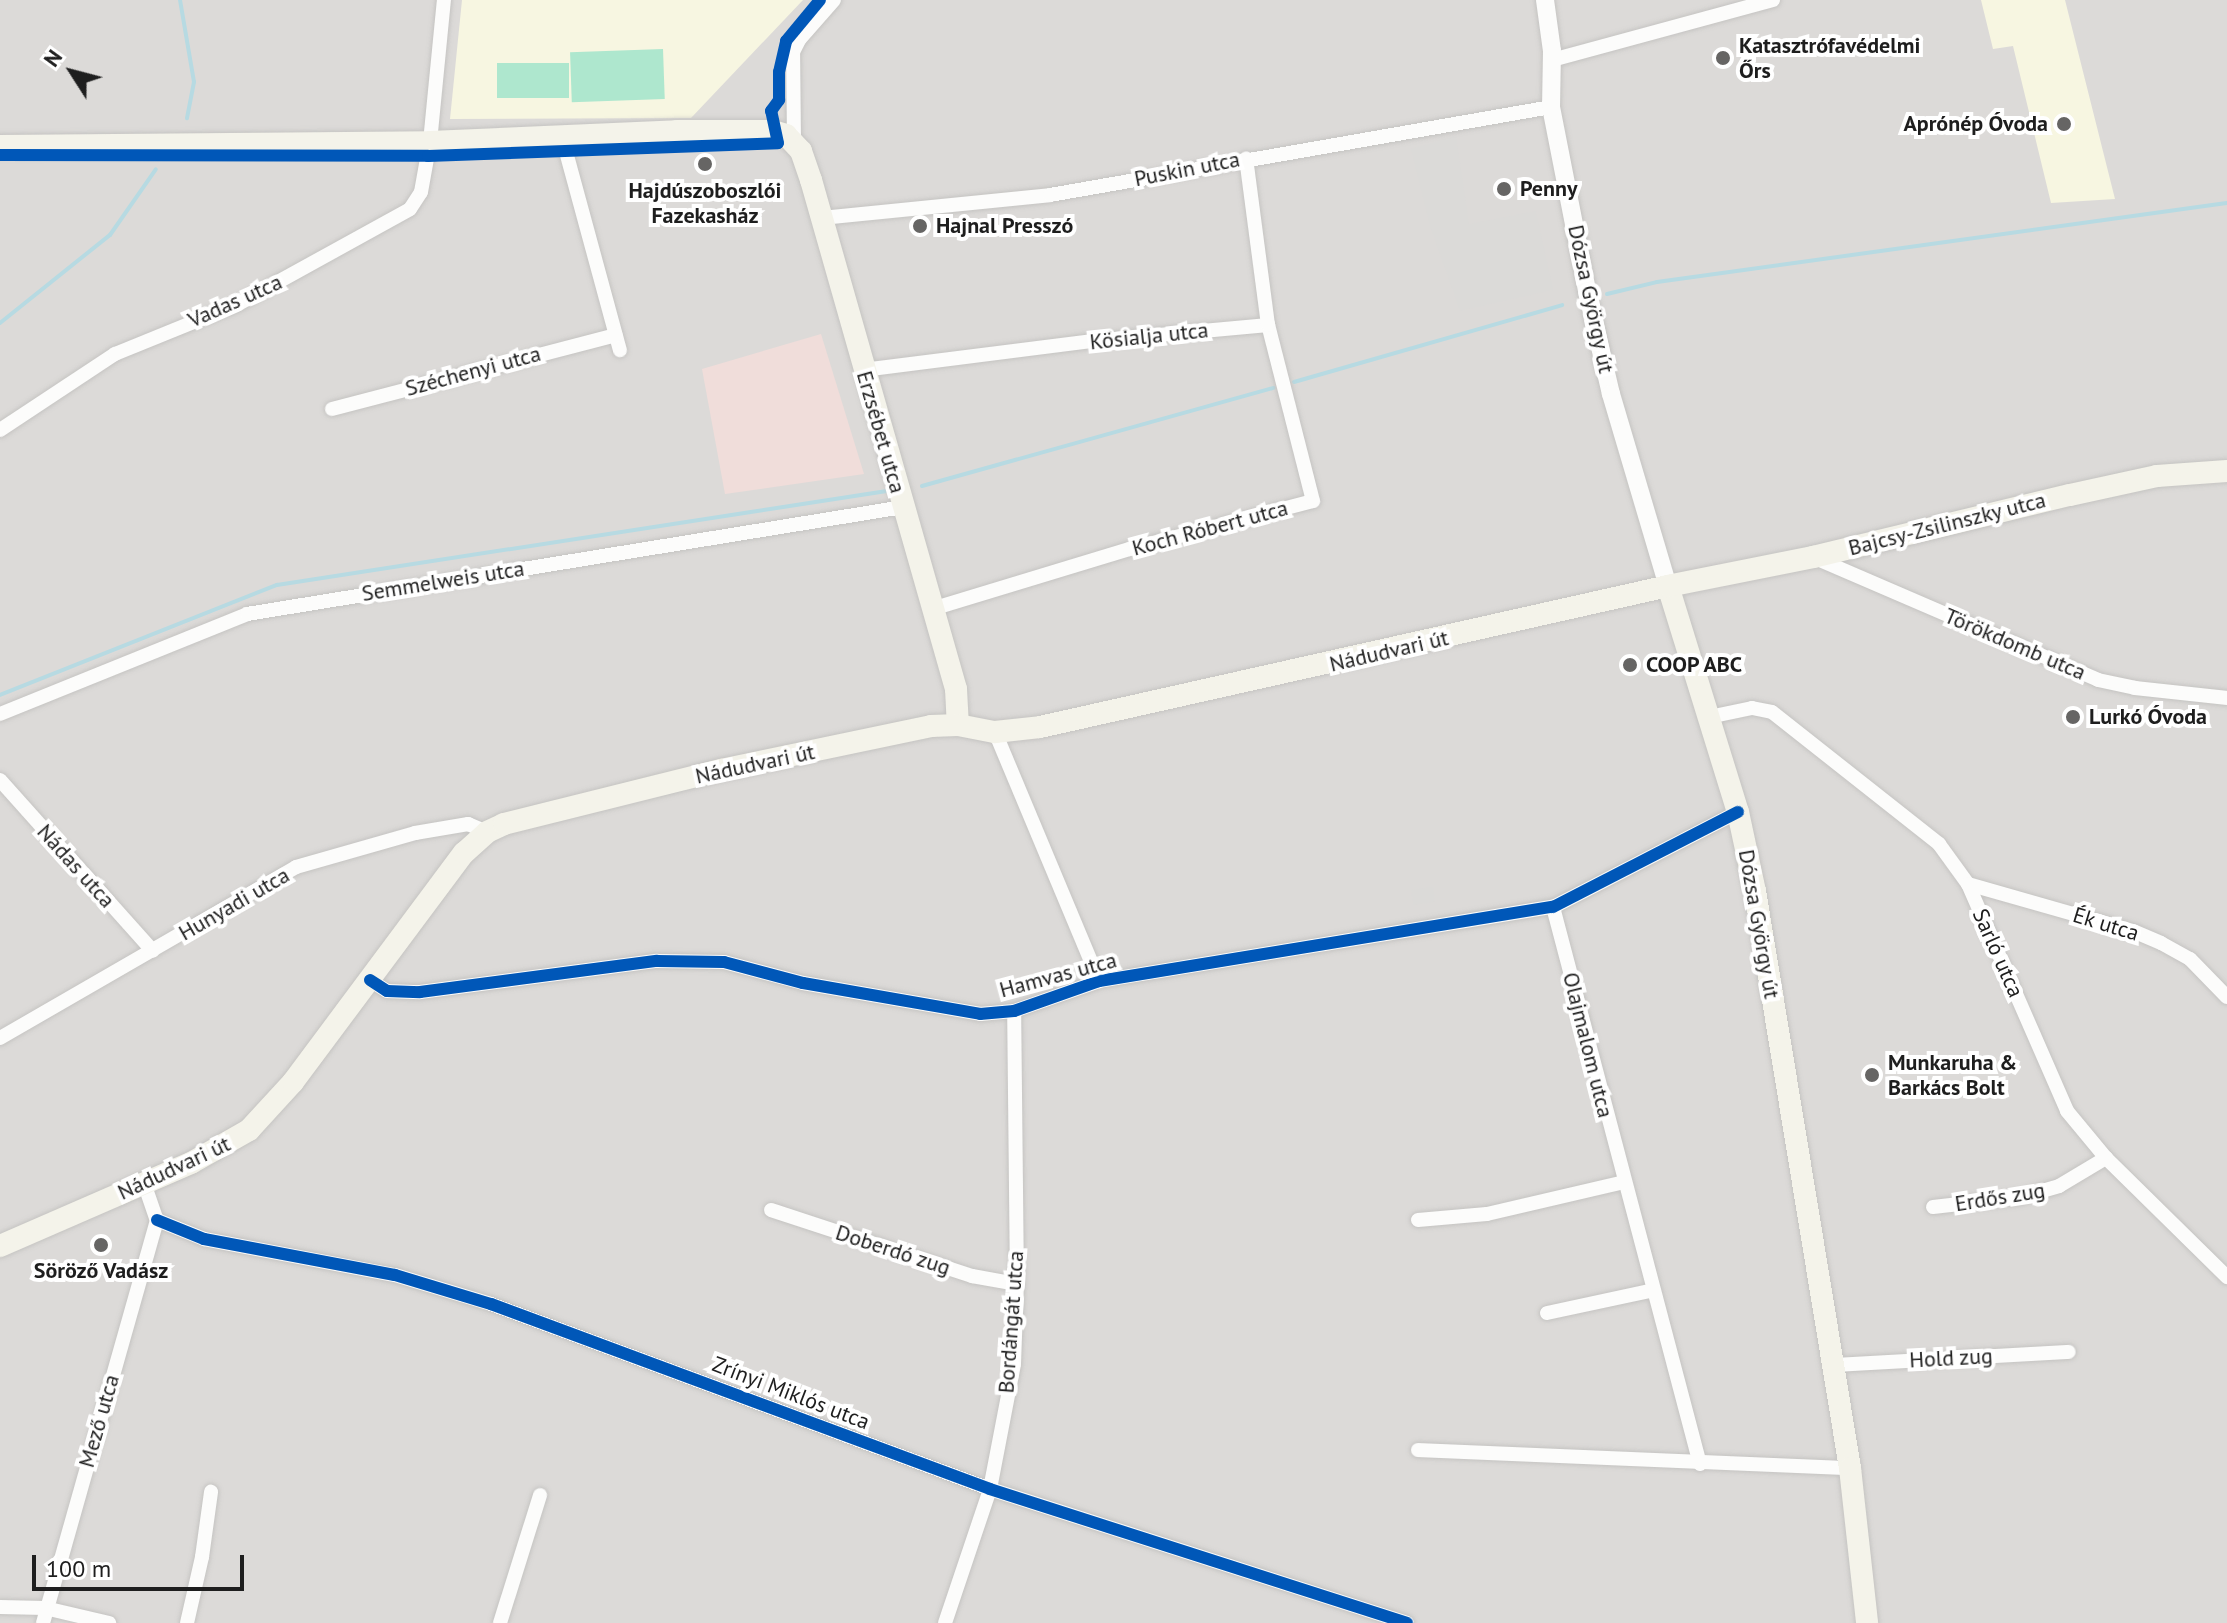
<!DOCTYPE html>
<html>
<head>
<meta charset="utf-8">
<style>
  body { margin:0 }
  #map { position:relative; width:2227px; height:1623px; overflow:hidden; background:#edeae6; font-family:"PT Sans",sans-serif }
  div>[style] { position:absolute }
  .residential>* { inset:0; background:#dcdad8; transform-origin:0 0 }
  .commercial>* { inset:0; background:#f0ddda }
  .education>* { inset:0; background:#f7f6e1 }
  .religious>* { inset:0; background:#dbdad8; transform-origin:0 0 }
  .pitch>* { inset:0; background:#aee7ce; transform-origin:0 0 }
  .stream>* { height:4px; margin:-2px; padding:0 2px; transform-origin:2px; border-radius:2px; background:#b7dae2 }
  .roads { filter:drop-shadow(0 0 2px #c5c4c2) drop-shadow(0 0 2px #c5c4c2) }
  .minor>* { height:14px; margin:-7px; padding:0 7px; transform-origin:7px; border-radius:7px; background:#fcfcfb }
  .tertiary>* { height:18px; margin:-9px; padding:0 9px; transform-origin:9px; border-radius:9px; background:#fcfcfb }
  .secondary>* { height:22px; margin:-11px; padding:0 11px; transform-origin:11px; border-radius:11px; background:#f4f3ea }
  .cycleway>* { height:12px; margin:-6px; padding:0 6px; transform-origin:6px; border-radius:6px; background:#0057b8 }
  .dots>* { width:22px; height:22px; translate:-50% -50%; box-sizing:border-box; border:4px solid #fff; border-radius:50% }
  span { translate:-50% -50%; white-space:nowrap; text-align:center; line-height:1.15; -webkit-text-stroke:8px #fff; paint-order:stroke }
  .poi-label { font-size:22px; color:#1e1e1e; font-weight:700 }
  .left { translate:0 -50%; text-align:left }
  .right { translate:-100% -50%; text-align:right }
  .street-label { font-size:22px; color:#1e1e1e }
  .north { position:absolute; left:32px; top:32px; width:80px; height:80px; -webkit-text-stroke:6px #fff; paint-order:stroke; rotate:306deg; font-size:22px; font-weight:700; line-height:32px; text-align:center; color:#1e1e1e }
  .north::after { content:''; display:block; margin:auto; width:28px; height:36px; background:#1e1e1e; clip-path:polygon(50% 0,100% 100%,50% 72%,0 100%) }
  .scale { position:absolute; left:32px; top:1555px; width:212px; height:36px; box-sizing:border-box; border:4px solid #1e1e1e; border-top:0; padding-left:10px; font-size:24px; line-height:28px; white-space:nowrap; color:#1e1e1e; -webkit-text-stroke:6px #fff; paint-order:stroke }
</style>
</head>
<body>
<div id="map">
  <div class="residential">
    <div style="left:0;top:0;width:2227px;height:1623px"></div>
  </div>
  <div class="commercial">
    <div style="clip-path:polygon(821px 334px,864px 474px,725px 494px,702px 369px)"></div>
  </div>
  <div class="education">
    <div style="clip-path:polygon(462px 0,803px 0,691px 118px,450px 119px)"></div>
    <div style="clip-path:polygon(1981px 0,2065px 0,2115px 199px,2051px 203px,2013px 46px,1993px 49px)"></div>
  </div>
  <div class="religious">
    <div style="clip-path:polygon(1456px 136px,1469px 224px,1536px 211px,1553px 290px,1460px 311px,1430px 226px,1411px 149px)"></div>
    <div style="left:1433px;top:887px;width:15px;height:22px;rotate:82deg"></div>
  </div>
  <div class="pitch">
    <div style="left:663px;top:49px;width:50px;height:93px;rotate:88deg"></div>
    <div style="left:569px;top:63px;width:35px;height:72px;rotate:90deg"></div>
  </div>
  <div class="stream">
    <div style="left:180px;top:0;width:83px;rotate:80.3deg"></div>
    <div style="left:194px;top:82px;width:37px;rotate:101deg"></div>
    <div style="left:1607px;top:294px;width:51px;rotate:-13.5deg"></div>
    <div style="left:1657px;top:282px;width:575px;rotate:-7.89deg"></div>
    <div style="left:0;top:323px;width:141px;rotate:-38.7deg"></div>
    <div style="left:110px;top:235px;width:80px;rotate:-55.1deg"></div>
    <div style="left:1294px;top:382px;width:279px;rotate:-16deg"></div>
    <div style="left:922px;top:486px;width:365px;rotate:-15.6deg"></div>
    <div style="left:0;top:695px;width:298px;rotate:-21.7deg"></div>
    <div style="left:277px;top:585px;width:617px;rotate:-8.76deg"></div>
  </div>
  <div class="roads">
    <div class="minor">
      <div style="left:1552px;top:60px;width:229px;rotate:-15.2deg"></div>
      <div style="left:562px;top:137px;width:221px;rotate:74.8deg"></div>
      <div style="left:794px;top:141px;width:89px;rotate:-90.6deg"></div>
      <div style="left:793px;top:52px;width:13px;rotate:-63deg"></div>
      <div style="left:799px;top:40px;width:53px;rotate:-48.8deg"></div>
      <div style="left:821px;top:218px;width:230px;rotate:-5.7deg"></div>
      <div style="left:1050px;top:195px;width:509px;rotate:-9.96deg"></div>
      <div style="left:863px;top:370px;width:232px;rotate:-7.2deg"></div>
      <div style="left:1093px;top:341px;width:176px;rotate:-5.2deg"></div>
      <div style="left:332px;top:409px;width:293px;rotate:-14.6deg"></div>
      <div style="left:0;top:430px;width:138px;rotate:-33.5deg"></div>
      <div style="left:115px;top:354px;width:133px;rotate:-22.1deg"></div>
      <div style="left:238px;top:304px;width:196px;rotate:-28.9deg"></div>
      <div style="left:410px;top:209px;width:20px;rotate:-57deg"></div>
      <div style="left:421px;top:192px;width:51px;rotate:-79.8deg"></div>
      <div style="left:430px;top:142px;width:143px;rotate:-84.4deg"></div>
      <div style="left:1813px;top:557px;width:310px;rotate:23.3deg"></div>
      <div style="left:2098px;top:680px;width:38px;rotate:12deg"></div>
      <div style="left:2135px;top:688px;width:93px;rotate:6.2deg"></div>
      <div style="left:932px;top:609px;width:207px;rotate:-16.9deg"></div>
      <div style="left:1130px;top:549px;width:189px;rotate:-14.7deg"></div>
      <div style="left:1313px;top:501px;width:182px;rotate:-104.3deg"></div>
      <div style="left:1268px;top:325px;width:168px;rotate:-97.5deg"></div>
      <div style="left:0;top:714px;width:266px;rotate:-22deg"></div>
      <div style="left:247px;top:614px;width:665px;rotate:-9.26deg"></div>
      <div style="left:1709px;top:717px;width:44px;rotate:-11.8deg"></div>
      <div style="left:1752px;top:708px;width:20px;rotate:11deg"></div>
      <div style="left:1772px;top:712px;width:213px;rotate:38.3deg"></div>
      <div style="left:1939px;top:844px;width:49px;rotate:54.1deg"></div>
      <div style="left:1968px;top:884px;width:248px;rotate:66.4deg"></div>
      <div style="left:2067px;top:1111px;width:61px;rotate:50.3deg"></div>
      <div style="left:2106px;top:1158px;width:170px;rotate:44.5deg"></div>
      <div style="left:995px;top:732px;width:270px;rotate:67.3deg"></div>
      <div style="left:0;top:780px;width:229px;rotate:48.2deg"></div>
      <div style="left:1968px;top:884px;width:172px;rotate:15.9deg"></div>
      <div style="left:2133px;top:931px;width:30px;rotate:23deg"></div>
      <div style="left:2161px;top:943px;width:33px;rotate:29deg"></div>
      <div style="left:2190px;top:959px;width:53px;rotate:45.8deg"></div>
      <div style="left:1553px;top:907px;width:576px;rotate:75.22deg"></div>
      <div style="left:370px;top:980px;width:20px;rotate:33deg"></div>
      <div style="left:387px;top:991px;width:33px;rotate:2deg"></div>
      <div style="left:420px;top:992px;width:239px;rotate:-7.5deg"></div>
      <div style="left:657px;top:961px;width:67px;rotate:0.9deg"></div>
      <div style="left:724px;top:962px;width:82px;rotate:14.9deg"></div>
      <div style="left:803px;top:983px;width:180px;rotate:9.9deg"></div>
      <div style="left:980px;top:1014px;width:34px;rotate:-5deg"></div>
      <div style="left:1014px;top:1011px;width:90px;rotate:-19.4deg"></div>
      <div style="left:1099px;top:981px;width:460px;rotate:-9.3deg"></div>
      <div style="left:1553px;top:907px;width:208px;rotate:-27.2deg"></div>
      <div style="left:0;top:1038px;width:342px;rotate:-30deg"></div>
      <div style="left:296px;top:867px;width:124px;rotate:-15.9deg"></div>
      <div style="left:415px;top:833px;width:54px;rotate:-9.6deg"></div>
      <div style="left:468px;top:824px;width:21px;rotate:23deg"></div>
      <div style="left:144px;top:1183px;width:39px;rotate:71deg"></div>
      <div style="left:1933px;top:1207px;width:89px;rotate:-6.5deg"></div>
      <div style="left:2021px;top:1197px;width:40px;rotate:-16deg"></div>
      <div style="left:2059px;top:1186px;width:55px;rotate:-30.8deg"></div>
      <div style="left:771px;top:1210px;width:212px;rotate:18.2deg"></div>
      <div style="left:972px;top:1276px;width:46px;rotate:10.1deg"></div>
      <div style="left:157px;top:1220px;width:51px;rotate:22deg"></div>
      <div style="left:204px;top:1239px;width:194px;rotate:10.7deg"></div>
      <div style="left:395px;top:1275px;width:100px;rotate:16.8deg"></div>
      <div style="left:491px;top:1304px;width:532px;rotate:20.34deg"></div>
      <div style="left:990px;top:1489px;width:438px;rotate:17.8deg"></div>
      <div style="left:1418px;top:1220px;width:69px;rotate:-5deg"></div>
      <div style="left:1487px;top:1214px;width:141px;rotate:-13.1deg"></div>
      <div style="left:1547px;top:1313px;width:109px;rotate:-12.1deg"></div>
      <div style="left:1833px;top:1365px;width:236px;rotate:-3.2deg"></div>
      <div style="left:1418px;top:1450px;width:432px;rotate:2.4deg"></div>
      <div style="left:0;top:1607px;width:45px;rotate:1.3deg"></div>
      <div style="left:45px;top:1608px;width:66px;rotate:13.2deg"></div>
      <div style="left:43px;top:1623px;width:419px;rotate:-74.2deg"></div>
      <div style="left:187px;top:1623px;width:68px;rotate:-77.2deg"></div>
      <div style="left:202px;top:1557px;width:66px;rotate:-82.1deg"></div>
      <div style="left:500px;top:1623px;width:134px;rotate:-72.6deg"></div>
      <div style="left:945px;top:1623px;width:141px;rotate:-71.4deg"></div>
      <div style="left:990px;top:1489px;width:127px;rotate:-79.1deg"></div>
      <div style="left:1014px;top:1364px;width:80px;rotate:-87.9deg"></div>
      <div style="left:1017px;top:1284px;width:273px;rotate:-90.6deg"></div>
    </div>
    <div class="tertiary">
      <div style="left:1545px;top:0;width:51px;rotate:82.2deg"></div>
      <div style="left:1552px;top:51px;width:56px;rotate:91deg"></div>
      <div style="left:1551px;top:107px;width:187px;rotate:78.9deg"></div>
      <div style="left:1587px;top:291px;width:106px;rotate:76.9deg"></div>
      <div style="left:1611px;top:394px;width:200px;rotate:73.5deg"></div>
    </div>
    <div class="secondary">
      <div style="left:0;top:146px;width:430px;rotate:-0.5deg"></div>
      <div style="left:430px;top:142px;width:247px;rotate:-2.5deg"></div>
      <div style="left:677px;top:131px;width:96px"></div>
      <div style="left:773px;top:131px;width:14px;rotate:17deg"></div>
      <div style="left:786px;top:135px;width:22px;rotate:47deg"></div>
      <div style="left:801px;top:151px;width:31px;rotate:71deg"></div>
      <div style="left:811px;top:180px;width:529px;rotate:74.1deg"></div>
      <div style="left:956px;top:689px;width:36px;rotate:87deg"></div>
      <div style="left:1668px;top:586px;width:237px;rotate:72.8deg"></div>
      <div style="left:1738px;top:812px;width:81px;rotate:77.9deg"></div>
      <div style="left:1755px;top:891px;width:585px;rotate:80.65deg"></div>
      <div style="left:1850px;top:1468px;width:156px;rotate:83.7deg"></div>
      <div style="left:0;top:1246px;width:208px;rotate:-23.5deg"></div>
      <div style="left:191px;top:1163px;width:67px;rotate:-29.6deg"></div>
      <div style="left:249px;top:1130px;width:65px;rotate:-47.5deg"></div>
      <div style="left:293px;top:1082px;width:286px;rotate:-53.3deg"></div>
      <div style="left:464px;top:853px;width:31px;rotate:-42deg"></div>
      <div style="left:487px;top:832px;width:19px;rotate:-25deg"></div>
      <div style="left:504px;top:824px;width:224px;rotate:-14deg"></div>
      <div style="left:721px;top:770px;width:215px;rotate:-11.8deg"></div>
      <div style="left:931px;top:726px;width:27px;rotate:-2deg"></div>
      <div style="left:958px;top:725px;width:38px;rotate:11deg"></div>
      <div style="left:995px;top:732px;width:45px;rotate:-6.3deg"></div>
      <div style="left:1040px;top:727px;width:644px;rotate:-12.65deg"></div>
      <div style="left:1668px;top:586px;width:148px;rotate:-11.3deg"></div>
      <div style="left:1813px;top:557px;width:264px;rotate:-13.6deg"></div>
      <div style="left:2070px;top:495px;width:89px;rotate:-12.3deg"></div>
      <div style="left:2157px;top:476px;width:70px;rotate:-4.1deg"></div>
    </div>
  </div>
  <div class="cycleway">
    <div style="left:0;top:155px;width:428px;rotate:0.1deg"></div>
    <div style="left:428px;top:156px;width:350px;rotate:-2.1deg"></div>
    <div style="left:778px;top:143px;width:33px;rotate:-102deg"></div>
    <div style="left:771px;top:111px;width:14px;rotate:-54deg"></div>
    <div style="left:779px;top:100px;width:28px;rotate:-90deg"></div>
    <div style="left:779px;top:72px;width:32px;rotate:-77deg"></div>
    <div style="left:786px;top:41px;width:53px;rotate:-50.3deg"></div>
    <div style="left:370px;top:980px;width:20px;rotate:33deg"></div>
    <div style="left:387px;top:991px;width:33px;rotate:2deg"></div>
    <div style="left:420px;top:992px;width:239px;rotate:-7.5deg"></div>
    <div style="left:657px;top:961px;width:67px;rotate:0.9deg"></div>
    <div style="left:724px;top:962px;width:82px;rotate:14.9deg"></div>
    <div style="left:803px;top:983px;width:180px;rotate:9.9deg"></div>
    <div style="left:980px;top:1014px;width:34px;rotate:-5deg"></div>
    <div style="left:1014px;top:1011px;width:90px;rotate:-19.4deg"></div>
    <div style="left:1099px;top:981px;width:460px;rotate:-9.3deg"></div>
    <div style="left:1553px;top:907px;width:208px;rotate:-27.2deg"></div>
    <div style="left:157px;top:1220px;width:51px;rotate:22deg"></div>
    <div style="left:204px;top:1239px;width:194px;rotate:10.7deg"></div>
    <div style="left:395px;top:1275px;width:100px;rotate:16.8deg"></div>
    <div style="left:491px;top:1304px;width:532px;rotate:20.34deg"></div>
    <div style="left:990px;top:1489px;width:438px;rotate:17.8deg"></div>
  </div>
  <div class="dots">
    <div style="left:1723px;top:58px;background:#666564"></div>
    <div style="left:2064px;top:124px;background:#666564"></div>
    <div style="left:705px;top:164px;background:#666564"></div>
    <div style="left:1504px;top:189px;background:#666564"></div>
    <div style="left:920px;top:226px;background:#666564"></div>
    <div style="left:1630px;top:665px;background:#666564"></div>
    <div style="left:2073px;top:717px;background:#666564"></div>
    <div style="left:1872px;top:1075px;background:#666564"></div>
    <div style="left:101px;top:1245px;background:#666564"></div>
  </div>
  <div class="poi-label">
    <span class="left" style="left:1739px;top:58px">Katasztrófavédelmi<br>Őrs</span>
    <span class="right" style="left:2048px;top:124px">Aprónép Óvoda</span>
    <span class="left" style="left:1520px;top:189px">Penny</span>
    <span style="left:705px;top:203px">Hajdúszoboszlói<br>Fazekasház</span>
    <span class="left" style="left:936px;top:226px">Hajnal Presszó</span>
    <span class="left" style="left:1646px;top:665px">COOP ABC</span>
    <span class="left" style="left:2089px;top:717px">Lurkó Óvoda</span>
    <span class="left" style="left:1888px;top:1075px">Munkaruha &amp;<br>Barkács Bolt</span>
    <span style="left:101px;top:1271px">Söröző Vadász</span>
  </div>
  <div class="street-label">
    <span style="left:1187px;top:169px;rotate:-11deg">Puskin utca</span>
    <span style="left:1591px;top:299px;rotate:78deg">Dózsa György út</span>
    <span style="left:235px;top:301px;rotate:-24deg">Vadas utca</span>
    <span style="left:1149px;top:336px;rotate:-6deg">Kösialja utca</span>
    <span style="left:473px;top:371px;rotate:-15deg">Széchenyi utca</span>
    <span style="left:881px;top:432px;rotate:74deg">Erzsébet utca</span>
    <span style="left:1947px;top:524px;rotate:-14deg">Bajcsy-Zsilinszky utca</span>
    <span style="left:1210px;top:528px;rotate:-15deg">Koch Róbert utca</span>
    <span style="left:443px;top:581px;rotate:-9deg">Semmelweis utca</span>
    <span style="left:2015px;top:644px;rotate:23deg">Törökdomb utca</span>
    <span style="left:1389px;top:651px;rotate:-13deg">Nádudvari út</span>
    <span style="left:755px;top:764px;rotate:-12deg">Nádudvari út</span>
    <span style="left:76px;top:866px;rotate:48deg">Nádas utca</span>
    <span style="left:234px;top:904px;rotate:-30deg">Hunyadi utca</span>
    <span style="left:1759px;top:924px;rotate:80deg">Dózsa György út</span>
    <span style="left:2106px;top:924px;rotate:17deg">Ék utca</span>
    <span style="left:1998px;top:953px;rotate:66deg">Sarló utca</span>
    <span style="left:1058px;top:975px;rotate:-15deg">Hamvas utca</span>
    <span style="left:1588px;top:1045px;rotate:76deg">Olajmalom utca</span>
    <span style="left:174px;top:1168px;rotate:-25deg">Nádudvari út</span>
    <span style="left:2000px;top:1197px;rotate:-9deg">Erdős zug</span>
    <span style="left:893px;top:1250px;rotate:18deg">Doberdó zug</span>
    <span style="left:1011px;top:1322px;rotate:-86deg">Bordángát utca</span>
    <span style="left:1951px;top:1358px;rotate:-3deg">Hold zug</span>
    <span style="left:791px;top:1393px;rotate:21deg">Zrínyi Miklós utca</span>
    <span style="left:99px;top:1421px;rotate:-74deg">Mező utca</span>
  </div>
  <div class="north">N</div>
  <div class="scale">100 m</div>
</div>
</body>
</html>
